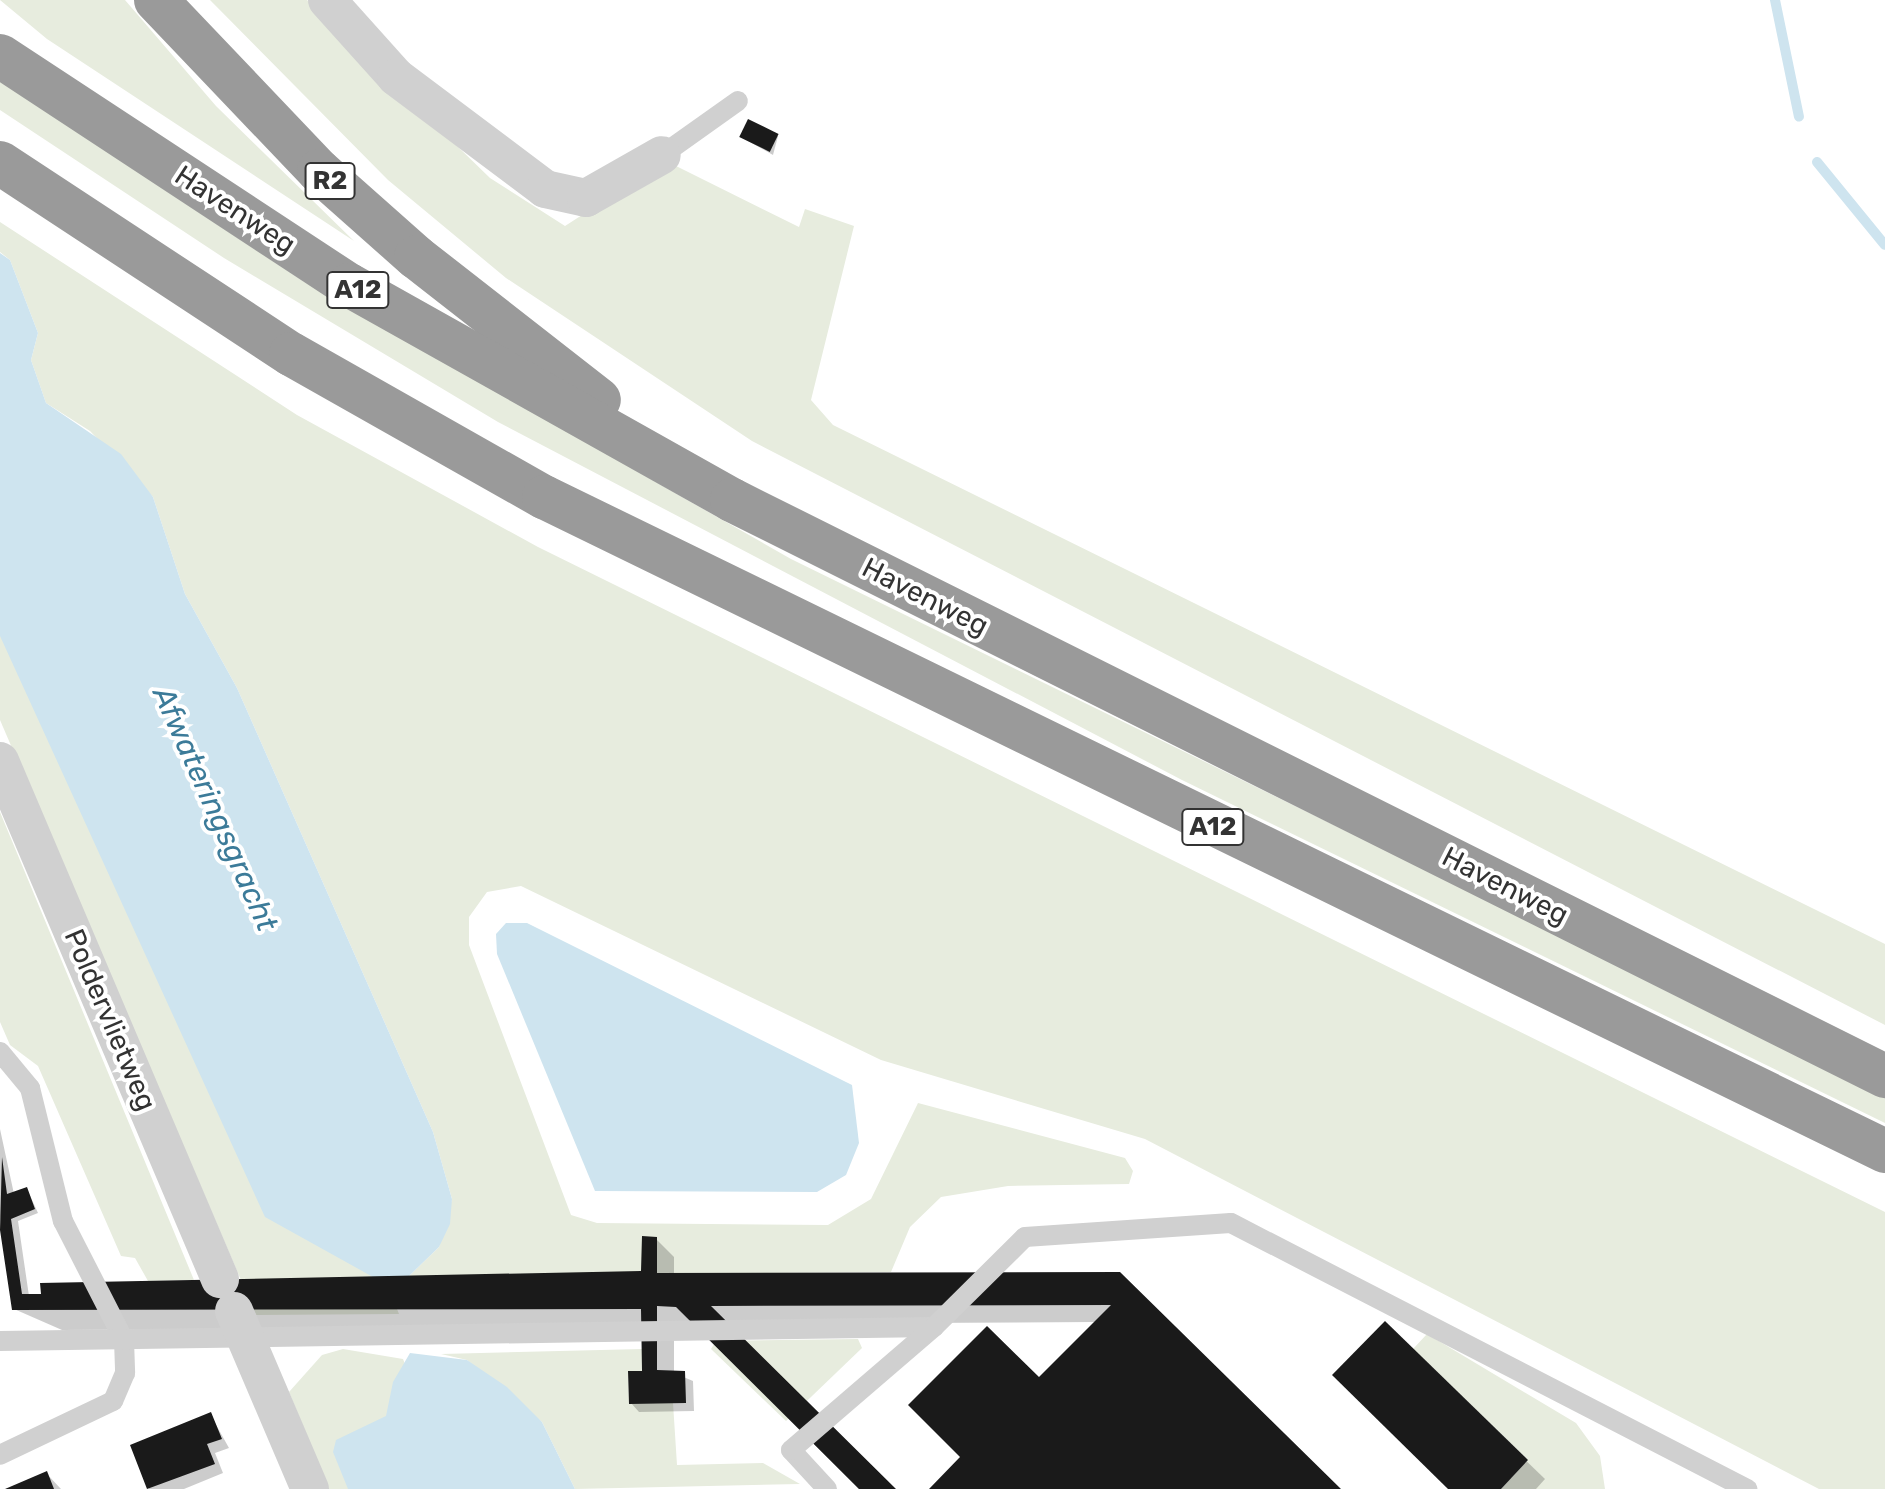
<!DOCTYPE html>
<html>
<head>
<meta charset="utf-8">
<style>
  body { margin:0 }
  #map { position:relative; width:1885px; height:1489px; overflow:hidden; background:#fff; font-family:Rubik,sans-serif }
  div>[style] { position:absolute }
  .green>* { inset:0; background:#e7ecde }
  .water>* { inset:0; background:#cee4ef }
  .shadow>* { inset:0; background:#0003 }
  .stream>* { height:10px; margin:-5px; padding:0 5px; transform-origin:5px; border-radius:5px; background:#cee4ef }
  .building>* { inset:0; background:#1a1a1a; transform-origin:0 0 }
  .lane>* { height:20px; margin:-10px; padding:0 10px; transform-origin:10px; border-radius:10px; background:#d0d0d0 }
  .street>* { height:38px; margin:-19px; padding:0 19px; transform-origin:19px; border-radius:19px; background:#d0d0d0 }
  .highway>* { height:44px; margin:-22px; padding:0 22px; transform-origin:22px; border-radius:22px; background:#9a9a9a }
  span { translate:-50% -50%; white-space:nowrap; text-align:center; line-height:1.15; -webkit-text-stroke:8px #fff; paint-order:stroke }
  .shield-label span { padding:2px 6px; background:#fff; border:2px solid; border-radius:6px; -webkit-text-stroke-width:0 }
  .shield-label { font-size:26px; color:#333; font-weight:700 }
  .street-label { font-size:28px; color:#333 }
  .water-label { font-size:30px; color:#3c7b99; font-style:italic }
</style>
</head>
<body>
<div id="map">
  <div class="green">
    <div style="clip-path:polygon(0 0,125px 0,216px 106px,354px 241px,47px 39px)"></div>
    <div style="clip-path:polygon(210px 0,307px 0,490px 178px,565px 226px,666px 161px,799px 227px,805px 209px,854px 226px,811px 400px,833px 425px,1885px 944px,1885px 1025px,752px 441px,506px 278px,388px 180px)"></div>
    <div style="clip-path:polygon(0 81px,303px 281px,791px 559px,1885px 1095px,1885px 1123px,1182px 780px,498px 422px,224px 258px,0 110px)"></div>
    <div style="clip-path:polygon(0 222px,297px 415px,538px 547px,1885px 1212px,1885px 1489px,1819px 1489px,1145px 1139px,881px 1060px,521px 886px,487px 892px,469px 917px,469px 945px,571px 1215px,597px 1223px,828px 1225px,871px 1199px,918px 1103px,1125px 1158px,1133px 1171px,1129px 1184px,1008px 1186px,941px 1197px,910px 1227px,891px 1272px,409px 1276px,439px 1247px,452px 1199px,433px 1132px,237px 688px,185px 594px,153px 497px,90px 431px,46px 403px,31px 360px,38px 333px,10px 260px,0 252px)"></div>
    <div style="clip-path:polygon(0 497px,384px 1276px,399px 1314px,256px 1315px,0 720px)"></div>
    <div style="clip-path:polygon(0 812px,194px 1280px,148px 1281px,135px 1258px,121px 1256px,38px 1066px,10px 1045px,0 1022px)"></div>
    <div style="clip-path:polygon(1427px 1334px,1576px 1423px,1600px 1456px,1605px 1489px,1501px 1489px,1528px 1460px,1413px 1349px)"></div>
    <div style="clip-path:polygon(858px 1339px,862px 1348px,786px 1421px,711px 1349px,716px 1341px)"></div>
    <div style="clip-path:polygon(343px 1349px,403px 1359px,454px 1489px,329px 1489px,289px 1392px,322px 1355px)"></div>
    <div style="clip-path:polygon(642px 1349px,642px 1371px,628px 1371px,629px 1403px,673px 1403px,677px 1465px,763px 1463px,800px 1484px,575px 1489px,542px 1422px,467px 1360px,441px 1354px)"></div>
  </div>
  <div class="water">
    <div style="clip-path:polygon(0 253px,10px 260px,38px 333px,31px 360px,46px 403px,121px 454px,153px 497px,185px 594px,237px 688px,433px 1132px,452px 1199px,450px 1224px,439px 1247px,409px 1276px,373px 1277px,265px 1217px,0 636px)"></div>
    <div style="clip-path:polygon(506px 923px,527px 923px,852px 1085px,859px 1143px,846px 1175px,817px 1192px,595px 1191px,497px 954px,496px 934px)"></div>
    <div style="clip-path:polygon(410px 1353px,467px 1360px,507px 1387px,542px 1422px,575px 1489px,348px 1489px,333px 1452px,336px 1440px,386px 1416px,393px 1382px)"></div>
  </div>
  <div class="shadow">
    <div style="clip-path:polygon(778px 136px,773px 155px,741px 137px)"></div>
    <div style="clip-path:polygon(0 1129px,14px 1194px,27px 1189px,38px 1213px,18px 1221px,29px 1296px,643px 1273px,656px 1239px,674px 1257px,674px 1275px,1119px 1274px,1338px 1489px,935px 1489px,1096px 1322px,726px 1324px,893px 1489px,859px 1489px,696px 1324px,674px 1324px,674px 1373px,693px 1381px,694px 1411px,639px 1412px,631px 1403px,647px 1373px,643px 1327px,62px 1330px,14px 1309px,0 1216px)"></div>
    <div style="clip-path:polygon(1385px 1324px,1545px 1479px,1536px 1489px,1451px 1489px)"></div>
    <div style="clip-path:polygon(210px 1414px,229px 1448px,215px 1453px,223px 1473px,184px 1489px,149px 1489px,132px 1446px)"></div>
    <div style="clip-path:polygon(46px 1473px,61px 1489px,10px 1489px)"></div>
  </div>
  <div class="stream">
    <div style="left:1775px;top:0;width:119px;rotate:78.4deg"></div>
    <div style="left:1817px;top:162px;width:107px;rotate:50.7deg"></div>
  </div>
  <div class="building">
    <div style="left:748px;top:119px;width:34px;height:20px;rotate:26deg"></div>
    <div style="clip-path:polygon(2px 1157px,7px 1194px,27px 1187px,35px 1209px,11px 1219px,22px 1294px,41px 1294px,40px 1283px,641px 1271px,642px 1236px,657px 1237px,657px 1273px,1120px 1272px,1341px 1489px,929px 1489px,960px 1457px,908px 1405px,987px 1326px,1039px 1377px,1111px 1305px,711px 1306px,896px 1489px,859px 1489px,676px 1307px,657px 1306px,657px 1370px,685px 1371px,686px 1403px,629px 1404px,628px 1371px,642px 1371px,641px 1309px,12px 1310px,0 1230px)"></div>
    <div style="clip-path:polygon(1385px 1321px,1528px 1460px,1501px 1489px,1448px 1489px,1332px 1375px)"></div>
    <div style="clip-path:polygon(211px 1412px,222px 1439px,207px 1444px,215px 1464px,147px 1489px,130px 1445px)"></div>
    <div style="clip-path:polygon(47px 1471px,54px 1489px,5px 1489px)"></div>
  </div>
  <div class="lane">
    <div style="left:662px;top:155px;width:93px;rotate:-35.4deg"></div>
    <div style="left:0;top:1052px;width:47px;rotate:50.2deg"></div>
    <div style="left:30px;top:1088px;width:137px;rotate:76.1deg"></div>
    <div style="left:63px;top:1221px;width:134px;rotate:62.9deg"></div>
    <div style="left:124px;top:1340px;width:33px;rotate:88deg"></div>
    <div style="left:125px;top:1373px;width:30px;rotate:113deg"></div>
    <div style="left:113px;top:1401px;width:125px;rotate:154.5deg"></div>
    <div style="left:0;top:1341px;width:934px;rotate:-0.86deg"></div>
    <div style="left:934px;top:1327px;width:128px;rotate:-44.7deg"></div>
    <div style="left:1025px;top:1237px;width:206px;rotate:-3.9deg"></div>
    <div style="left:1231px;top:1223px;width:581px;rotate:27.27deg"></div>
    <div style="left:827px;top:1489px;width:53px;rotate:-132.7deg"></div>
    <div style="left:791px;top:1450px;width:189px;rotate:-40.7deg"></div>
  </div>
  <div class="street">
    <div style="left:327px;top:0;width:103px;rotate:48.1deg"></div>
    <div style="left:396px;top:77px;width:186px;rotate:36.9deg"></div>
    <div style="left:545px;top:189px;width:42px;rotate:12.4deg"></div>
    <div style="left:586px;top:198px;width:87px;rotate:-29.5deg"></div>
    <div style="left:0;top:761px;width:563px;rotate:66.99deg"></div>
    <div style="left:234px;top:1311px;width:194px;rotate:66.9deg"></div>
  </div>
  <div class="highway">
    <div style="left:156px;top:0;width:236px;rotate:46.4deg"></div>
    <div style="left:319px;top:171px;width:130px;rotate:41.6deg"></div>
    <div style="left:416px;top:257px;width:232px;rotate:38deg"></div>
    <div style="left:0;top:56px;width:417px;rotate:33.3deg"></div>
    <div style="left:349px;top:285px;width:439px;rotate:29.3deg"></div>
    <div style="left:732px;top:500px;width:1289px;rotate:26.55deg"></div>
    <div style="left:0;top:163px;width:348px;rotate:33.3deg"></div>
    <div style="left:291px;top:354px;width:291px;rotate:29.5deg"></div>
    <div style="left:544px;top:497px;width:1492px;rotate:26deg"></div>
  </div>
  <div class="shield-label">
    <span style="left:330px;top:181px">R2</span>
    <span style="left:358px;top:290px">A12</span>
    <span style="left:1213px;top:827px">A12</span>
  </div>
  <div class="street-label">
    <span style="left:235px;top:210px;rotate:33deg">Havenweg</span>
    <span style="left:925px;top:597px;rotate:27deg">Havenweg</span>
    <span style="left:1505px;top:886px;rotate:27deg">Havenweg</span>
    <span style="left:110px;top:1020px;rotate:67deg">Poldervlietweg</span>
  </div>
  <div class="water-label">
    <span style="left:215px;top:809px;rotate:66deg">Afwateringsgracht</span>
  </div>
</div>
</body>
</html>
